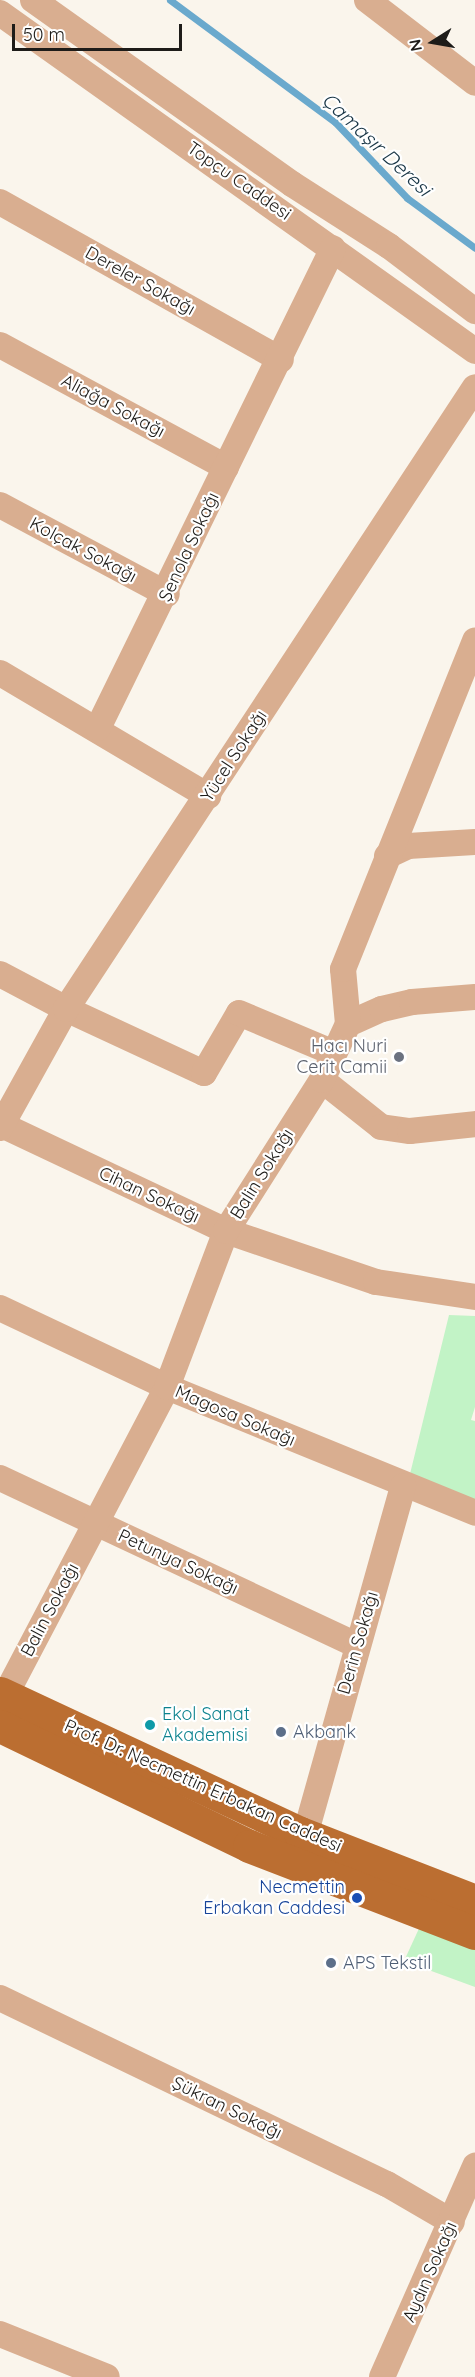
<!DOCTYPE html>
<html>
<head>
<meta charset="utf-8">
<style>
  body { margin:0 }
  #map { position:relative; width:475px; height:2377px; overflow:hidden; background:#faf5ec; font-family:Quicksand,sans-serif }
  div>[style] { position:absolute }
  .green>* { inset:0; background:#c2f3c6 }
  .stream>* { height:7px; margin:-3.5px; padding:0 3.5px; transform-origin:3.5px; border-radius:3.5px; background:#6aa9cd }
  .minor>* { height:26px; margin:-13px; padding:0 13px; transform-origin:13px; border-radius:13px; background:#d9ae90 }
  .major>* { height:33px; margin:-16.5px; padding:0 16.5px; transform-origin:16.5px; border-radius:16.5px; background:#bb6e31 }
  .dots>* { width:16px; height:16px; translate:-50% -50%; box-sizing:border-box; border:3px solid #fff; border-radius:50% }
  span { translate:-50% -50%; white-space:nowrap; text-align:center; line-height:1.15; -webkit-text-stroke:4.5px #fff; paint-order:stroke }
  .street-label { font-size:18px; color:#1e1c19 }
  .worship-label { font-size:18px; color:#5b616d }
  .right { translate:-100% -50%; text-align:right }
  .culture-label { font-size:18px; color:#0d838f }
  .left { translate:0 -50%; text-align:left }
  .service-label { font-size:18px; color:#4e5e75 }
  .transit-label { font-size:18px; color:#164399 }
  .water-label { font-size:20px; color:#173444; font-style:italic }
  .north { position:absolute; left:403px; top:12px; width:60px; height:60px; -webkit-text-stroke:4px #fff; paint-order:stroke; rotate:259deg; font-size:16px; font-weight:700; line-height:24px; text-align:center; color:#1e1c19 }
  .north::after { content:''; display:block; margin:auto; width:21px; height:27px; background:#1e1c19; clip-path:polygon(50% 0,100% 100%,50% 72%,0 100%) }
  .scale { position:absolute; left:12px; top:24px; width:170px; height:27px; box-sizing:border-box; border:3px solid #1e1c19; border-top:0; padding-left:8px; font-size:18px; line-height:21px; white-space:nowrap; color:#1e1c19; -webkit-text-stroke:4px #fff; paint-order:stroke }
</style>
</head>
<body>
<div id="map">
  <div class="green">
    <div style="clip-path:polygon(449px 1315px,475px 1316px,475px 1407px,471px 1420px,475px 1421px,475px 1502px,409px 1478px)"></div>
    <div style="clip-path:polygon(428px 1909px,475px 1926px,475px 1987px,404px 1961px)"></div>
  </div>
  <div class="stream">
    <div style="left:170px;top:0;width:205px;rotate:36.5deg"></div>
    <div style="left:335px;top:122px;width:105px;rotate:46.5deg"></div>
    <div style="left:407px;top:198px;width:84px;rotate:36.3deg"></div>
  </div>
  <div class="minor">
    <div style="left:33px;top:0;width:318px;rotate:35.4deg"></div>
    <div style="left:292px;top:184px;width:115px;rotate:32.6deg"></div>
    <div style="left:389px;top:246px;width:108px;rotate:37.1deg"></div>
    <div style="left:367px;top:0;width:136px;rotate:37.5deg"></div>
    <div style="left:0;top:13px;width:583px;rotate:35.43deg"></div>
    <div style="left:0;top:202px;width:322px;rotate:29.3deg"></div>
    <div style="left:0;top:345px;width:257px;rotate:28.4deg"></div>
    <div style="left:0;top:505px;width:189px;rotate:28.1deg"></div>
    <div style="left:0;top:673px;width:242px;rotate:30.6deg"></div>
    <div style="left:98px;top:728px;width:534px;rotate:-63.91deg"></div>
    <div style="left:387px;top:856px;width:23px;rotate:-25deg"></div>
    <div style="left:408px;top:846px;width:67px;rotate:-3.4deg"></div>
    <div style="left:0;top:974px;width:75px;rotate:27.9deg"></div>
    <div style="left:66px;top:1009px;width:152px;rotate:24.9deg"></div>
    <div style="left:204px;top:1073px;width:69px;rotate:-59.7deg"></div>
    <div style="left:239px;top:1013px;width:103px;rotate:22.8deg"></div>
    <div style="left:348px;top:1024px;width:37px;rotate:-24deg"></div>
    <div style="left:382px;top:1009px;width:31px;rotate:-13deg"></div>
    <div style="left:412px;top:1002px;width:63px;rotate:-4.5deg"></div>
    <div style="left:322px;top:1080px;width:75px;rotate:38.5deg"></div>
    <div style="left:381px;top:1127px;width:29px;rotate:8deg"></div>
    <div style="left:410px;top:1131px;width:65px;rotate:-6.1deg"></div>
    <div style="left:2px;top:1125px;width:248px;rotate:25.3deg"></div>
    <div style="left:226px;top:1231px;width:158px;rotate:18.8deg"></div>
    <div style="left:376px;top:1282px;width:100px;rotate:8.6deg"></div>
    <div style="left:0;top:1128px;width:136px;rotate:-61deg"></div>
    <div style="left:66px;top:1009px;width:744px;rotate:-56.67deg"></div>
    <div style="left:0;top:1308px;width:185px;rotate:25.3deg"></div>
    <div style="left:167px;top:1387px;width:333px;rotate:22.2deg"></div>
    <div style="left:0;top:1478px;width:393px;rotate:25.1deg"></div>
    <div style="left:5px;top:1696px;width:349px;rotate:-62.3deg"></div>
    <div style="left:167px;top:1387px;width:167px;rotate:-69.3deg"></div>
    <div style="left:226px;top:1231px;width:179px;rotate:-57.6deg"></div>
    <div style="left:322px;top:1080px;width:62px;rotate:-65.1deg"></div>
    <div style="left:348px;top:1024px;width:55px;rotate:-95.2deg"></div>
    <div style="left:343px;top:969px;width:354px;rotate:-68.1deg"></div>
    <div style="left:300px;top:1833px;width:15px;rotate:-53deg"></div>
    <div style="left:309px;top:1821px;width:348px;rotate:-74.3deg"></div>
    <div style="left:0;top:1998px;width:429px;rotate:25.7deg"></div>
    <div style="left:387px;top:2184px;width:75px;rotate:30.3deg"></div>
    <div style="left:0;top:2334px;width:115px;rotate:21.9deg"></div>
    <div style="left:382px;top:2377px;width:231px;rotate:-66.2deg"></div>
  </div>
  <div class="major">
    <div style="left:0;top:1693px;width:331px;rotate:25deg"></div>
    <div style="left:300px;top:1833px;width:188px;rotate:21.2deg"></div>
    <div style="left:0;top:1726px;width:276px;rotate:25.7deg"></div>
    <div style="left:249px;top:1846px;width:242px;rotate:21.1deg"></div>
  </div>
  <div class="dots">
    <div style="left:399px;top:1057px;background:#6b7280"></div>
    <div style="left:150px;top:1725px;background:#0f9aa8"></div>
    <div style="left:281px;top:1732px;background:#5c6f8a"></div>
    <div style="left:357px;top:1898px;background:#1a4fb4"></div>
    <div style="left:331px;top:1963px;background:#5c6f8a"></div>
  </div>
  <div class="street-label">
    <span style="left:239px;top:181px;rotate:35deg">Topçu Caddesi</span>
    <span style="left:140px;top:281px;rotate:29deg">Dereler Sokağı</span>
    <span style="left:113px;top:406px;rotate:28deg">Aliağa Sokağı</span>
    <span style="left:189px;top:547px;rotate:-65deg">Şenola Sokağı</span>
    <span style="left:83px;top:550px;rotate:28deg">Kolçak Sokağı</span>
    <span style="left:234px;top:756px;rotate:-57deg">Yücel Sokağı</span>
    <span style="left:262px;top:1174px;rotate:-58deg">Balin Sokağı</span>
    <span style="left:149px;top:1195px;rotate:25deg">Cihan Sokağı</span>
    <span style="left:235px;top:1416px;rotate:23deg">Magosa Sokağı</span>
    <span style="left:178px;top:1562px;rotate:25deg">Petunya Sokağı</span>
    <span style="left:50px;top:1610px;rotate:-62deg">Balin Sokağı</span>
    <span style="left:358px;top:1643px;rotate:-74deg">Derin Sokağı</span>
    <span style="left:203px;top:1786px;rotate:24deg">Prof. Dr. Necmettin Erbakan Caddesi</span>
    <span style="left:227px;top:2108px;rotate:26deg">Şükran Sokağı</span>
    <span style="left:430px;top:2272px;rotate:-66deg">Aydın Sokağı</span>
  </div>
  <div class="worship-label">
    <span class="right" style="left:387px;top:1057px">Hacı Nuri<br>Cerit Camii</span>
  </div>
  <div class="culture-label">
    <span class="left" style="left:162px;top:1725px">Ekol Sanat<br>Akademisi</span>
  </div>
  <div class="service-label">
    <span class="left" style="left:293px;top:1732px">Akbank</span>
    <span class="left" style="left:343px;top:1963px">APS Tekstil</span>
  </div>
  <div class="transit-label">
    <span class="right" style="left:345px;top:1898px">Necmettin<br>Erbakan Caddesi</span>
  </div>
  <div class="water-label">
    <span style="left:377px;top:144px;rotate:43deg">Çamaşır Deresi</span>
  </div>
  <div class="north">N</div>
  <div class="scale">50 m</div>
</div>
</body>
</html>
